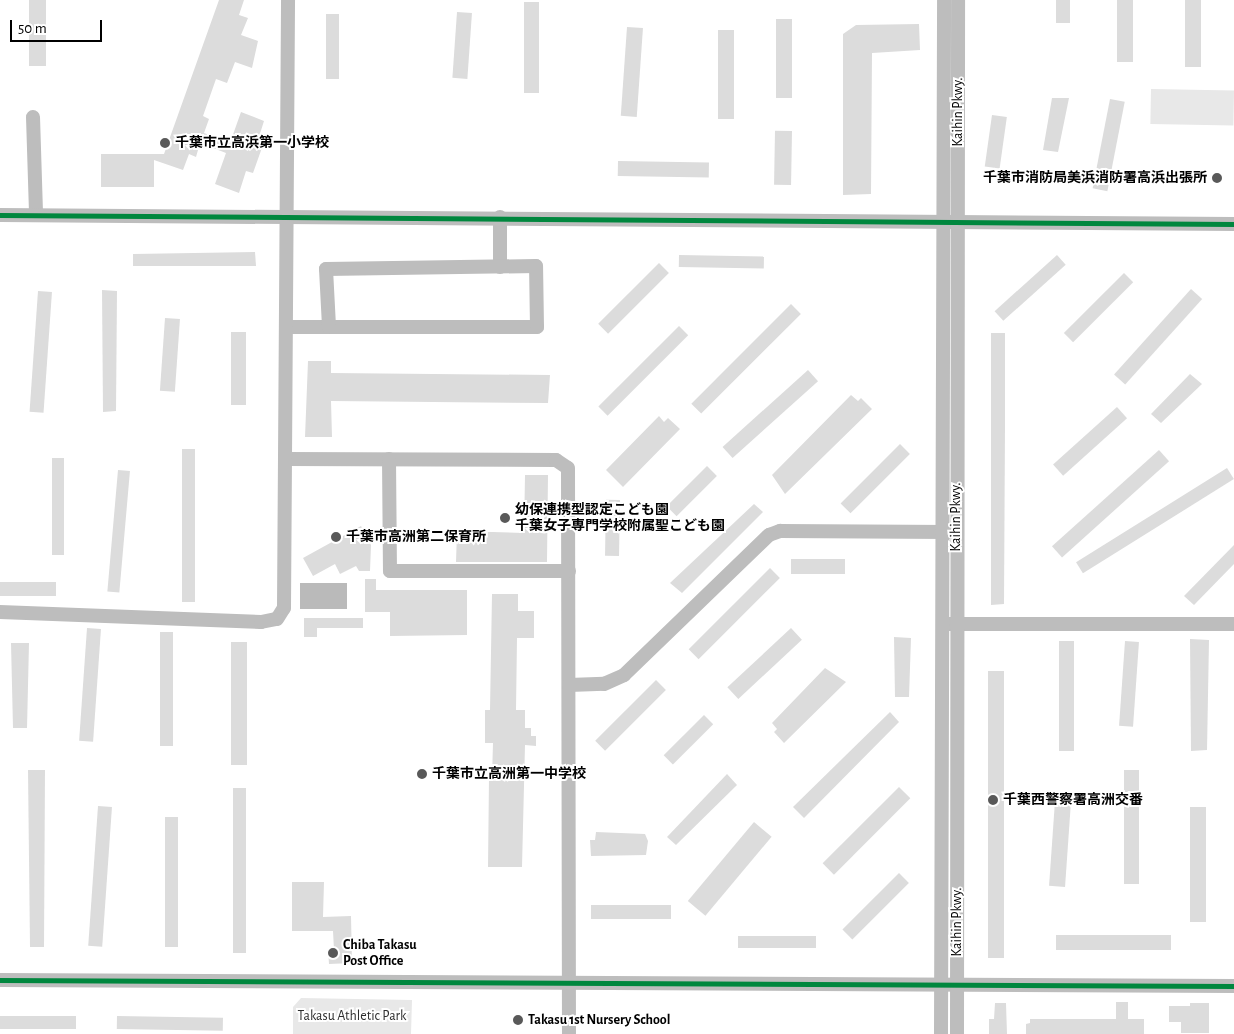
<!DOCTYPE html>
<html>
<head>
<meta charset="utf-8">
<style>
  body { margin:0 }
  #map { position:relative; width:1234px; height:1034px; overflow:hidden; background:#fff; font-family:"Alegreya Sans","Noto Sans JP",sans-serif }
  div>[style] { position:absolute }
  .green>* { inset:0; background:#e8e8e8; transform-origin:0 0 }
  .water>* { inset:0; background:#bababa; transform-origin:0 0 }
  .building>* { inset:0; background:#dcdcdc; transform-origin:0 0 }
  .minor>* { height:14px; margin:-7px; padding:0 7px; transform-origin:7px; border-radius:7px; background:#bdbdbd }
  .cycleway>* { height:5px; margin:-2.5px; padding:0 2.5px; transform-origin:2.5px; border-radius:2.5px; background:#00873e }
  .dots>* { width:14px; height:14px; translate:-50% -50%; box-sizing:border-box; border:2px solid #fff; border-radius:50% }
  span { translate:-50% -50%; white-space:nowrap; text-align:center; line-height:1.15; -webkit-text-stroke:4px #fff; paint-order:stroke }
  .street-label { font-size:14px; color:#000 }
  .poi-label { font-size:14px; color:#000; font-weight:700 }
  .left { translate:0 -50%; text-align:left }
  .right { translate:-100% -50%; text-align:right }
  .park-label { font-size:14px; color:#2d2d2d }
  .scale { position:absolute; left:10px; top:20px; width:92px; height:22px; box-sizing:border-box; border:2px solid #000; border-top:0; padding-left:6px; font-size:15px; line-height:18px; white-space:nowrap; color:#000; -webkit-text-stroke:4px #fff; paint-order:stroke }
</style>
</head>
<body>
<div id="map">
  <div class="green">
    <div style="left:1151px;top:89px;width:83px;height:35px;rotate:1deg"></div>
    <div style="clip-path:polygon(301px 998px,412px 1000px,411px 1034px,293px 1034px,293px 1007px)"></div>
  </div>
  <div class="water">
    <div style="left:300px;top:583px;width:47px;height:26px"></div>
  </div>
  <div class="building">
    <div style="left:29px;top:0;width:17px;height:66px"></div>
    <div style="clip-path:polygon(219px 0,244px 0,239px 15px,248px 18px,241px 35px,258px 41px,252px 68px,235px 62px,227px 83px,216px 79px,203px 116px,209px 119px,204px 133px,230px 143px,241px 112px,264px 121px,258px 140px,264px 142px,253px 173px,246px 171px,239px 193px,215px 184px,226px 153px,200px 143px,196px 157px,189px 154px,183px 170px,154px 160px,154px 187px,101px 187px,101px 154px,164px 154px)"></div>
    <div style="left:1056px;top:0;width:14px;height:23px"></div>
    <div style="left:1117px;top:0;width:16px;height:62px"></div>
    <div style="left:1185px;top:0;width:16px;height:67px"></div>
    <div style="left:524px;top:2px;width:15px;height:91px"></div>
    <div style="left:457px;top:12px;width:15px;height:66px;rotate:4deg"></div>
    <div style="left:326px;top:14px;width:13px;height:65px"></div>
    <div style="left:776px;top:19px;width:16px;height:79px"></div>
    <div style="clip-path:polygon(919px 24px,920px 50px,872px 53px,871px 194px,843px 195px,843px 34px,856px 25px)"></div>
    <div style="left:627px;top:27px;width:16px;height:89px;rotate:4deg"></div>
    <div style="left:718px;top:30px;width:16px;height:89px"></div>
    <div style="clip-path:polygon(1052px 98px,1069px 98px,1058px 152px,1043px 150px)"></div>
    <div style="left:1110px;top:99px;width:15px;height:91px;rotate:11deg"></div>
    <div style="left:992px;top:115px;width:15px;height:52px;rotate:8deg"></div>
    <div style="left:792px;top:131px;width:54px;height:17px;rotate:91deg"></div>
    <div style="left:618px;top:161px;width:91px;height:15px;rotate:1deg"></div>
    <div style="clip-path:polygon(255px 252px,256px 266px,133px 266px,133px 254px)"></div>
    <div style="left:679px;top:255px;width:85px;height:12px;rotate:1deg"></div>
    <div style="left:1057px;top:255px;width:13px;height:84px;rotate:48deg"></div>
    <div style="left:659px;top:263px;width:14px;height:86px;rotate:45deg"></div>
    <div style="left:1124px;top:273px;width:13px;height:85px;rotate:45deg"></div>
    <div style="left:1191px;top:289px;width:15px;height:115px;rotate:42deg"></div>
    <div style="clip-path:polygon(102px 290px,117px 291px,116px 411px,103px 412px)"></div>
    <div style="left:38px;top:291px;width:14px;height:121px;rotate:4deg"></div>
    <div style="left:791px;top:304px;width:14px;height:141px;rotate:45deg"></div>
    <div style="left:165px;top:318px;width:15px;height:73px;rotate:4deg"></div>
    <div style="left:679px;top:326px;width:13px;height:114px;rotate:45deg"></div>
    <div style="left:231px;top:332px;width:15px;height:73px"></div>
    <div style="clip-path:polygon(991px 333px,1005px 333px,1005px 427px,1004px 604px,991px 605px)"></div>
    <div style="clip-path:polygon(308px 361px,331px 361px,331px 373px,550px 375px,548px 403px,331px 401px,332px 437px,305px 437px)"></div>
    <div style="left:808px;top:370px;width:15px;height:115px;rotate:48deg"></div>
    <div style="clip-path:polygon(1190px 374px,1202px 384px,1161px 423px,1151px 414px)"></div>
    <div style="clip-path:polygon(851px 395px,858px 401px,861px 398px,872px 409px,785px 494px,772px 475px)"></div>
    <div style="left:1117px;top:407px;width:15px;height:86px;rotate:48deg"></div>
    <div style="clip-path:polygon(659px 416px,664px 422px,668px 418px,680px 429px,623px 487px,606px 470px)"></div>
    <div style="left:900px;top:444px;width:14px;height:84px;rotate:45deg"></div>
    <div style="left:182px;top:449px;width:13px;height:153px"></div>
    <div style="left:1159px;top:450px;width:15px;height:144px;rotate:48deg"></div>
    <div style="left:52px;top:458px;width:12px;height:97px"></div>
    <div style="left:707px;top:466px;width:14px;height:57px;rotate:45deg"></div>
    <div style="left:1227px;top:468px;width:13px;height:178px;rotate:58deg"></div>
    <div style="left:118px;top:470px;width:12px;height:122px;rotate:5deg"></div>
    <div style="clip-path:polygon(525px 475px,548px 475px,547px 562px,456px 562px,457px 531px,524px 533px)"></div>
    <div style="left:620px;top:500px;width:56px;height:14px;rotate:91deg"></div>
    <div style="clip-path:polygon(754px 504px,763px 512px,682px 593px,670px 583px)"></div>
    <div style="clip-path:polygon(361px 526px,371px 545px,370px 571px,359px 571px,356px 566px,340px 574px,335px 564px,313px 576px,303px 558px)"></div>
    <div style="clip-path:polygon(1234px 545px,1234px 564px,1194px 605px,1184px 596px)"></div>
    <div style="left:791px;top:559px;width:54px;height:15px"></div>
    <div style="left:770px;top:568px;width:14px;height:115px;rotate:45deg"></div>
    <div style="clip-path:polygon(365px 579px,376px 579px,376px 590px,467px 590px,467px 635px,390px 636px,390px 612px,365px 612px)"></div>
    <div style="left:56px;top:582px;width:14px;height:56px;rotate:90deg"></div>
    <div style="clip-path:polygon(492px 594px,518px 594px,518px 611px,534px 611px,534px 638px,517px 638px,516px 710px,525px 710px,525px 728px,531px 728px,531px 736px,536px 736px,536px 746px,525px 745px,522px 867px,488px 867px,489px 777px,492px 777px,493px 743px,485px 743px,485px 710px,490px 710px)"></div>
    <div style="clip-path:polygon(304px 618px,363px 618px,363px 628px,317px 628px,317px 637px,304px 637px)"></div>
    <div style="left:87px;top:628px;width:14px;height:113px;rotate:4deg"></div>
    <div style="left:791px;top:628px;width:16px;height:87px;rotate:47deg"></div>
    <div style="left:160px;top:632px;width:13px;height:114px"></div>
    <div style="clip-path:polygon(894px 637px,911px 638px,909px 697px,895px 697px)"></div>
    <div style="clip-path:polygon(1190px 639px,1209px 640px,1207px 750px,1191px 751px)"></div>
    <div style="left:1059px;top:641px;width:15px;height:110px"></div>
    <div style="left:1125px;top:641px;width:14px;height:85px;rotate:4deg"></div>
    <div style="left:231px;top:642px;width:16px;height:123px"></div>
    <div style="clip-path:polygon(11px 643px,29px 643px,27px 728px,13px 728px)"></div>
    <div style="clip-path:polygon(825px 668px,846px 682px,784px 743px,774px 732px,777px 729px,772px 723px)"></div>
    <div style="left:988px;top:671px;width:16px;height:287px"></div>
    <div style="left:656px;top:680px;width:14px;height:86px;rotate:45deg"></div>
    <div style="clip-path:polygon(890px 712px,899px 722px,804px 818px,793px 807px)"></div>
    <div style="left:704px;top:715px;width:13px;height:57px;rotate:45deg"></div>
    <div style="clip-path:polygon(28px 770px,45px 770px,44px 947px,30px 947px)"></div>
    <div style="left:1124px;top:770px;width:15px;height:114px"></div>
    <div style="clip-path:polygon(727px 774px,737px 785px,676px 845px,667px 837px)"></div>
    <div style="left:899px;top:787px;width:16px;height:108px;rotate:45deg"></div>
    <div style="left:233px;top:788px;width:13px;height:165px"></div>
    <div style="left:1055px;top:801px;width:16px;height:85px;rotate:4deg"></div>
    <div style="left:98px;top:806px;width:14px;height:140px;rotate:4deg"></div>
    <div style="left:1190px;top:807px;width:16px;height:115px"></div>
    <div style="left:165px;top:817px;width:13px;height:130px"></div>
    <div style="left:754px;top:822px;width:23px;height:103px;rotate:40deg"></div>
    <div style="clip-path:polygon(596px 832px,645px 834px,648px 841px,646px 855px,591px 856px,590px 840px,595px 840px)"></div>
    <div style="left:899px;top:873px;width:14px;height:80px;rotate:45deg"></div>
    <div style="clip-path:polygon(292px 882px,324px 882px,323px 917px,351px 916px,352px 963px,329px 964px,328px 950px,334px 950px,333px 931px,292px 931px)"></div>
    <div style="left:591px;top:905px;width:80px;height:14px"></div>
    <div style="left:1056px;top:935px;width:115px;height:15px"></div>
    <div style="left:738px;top:936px;width:78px;height:12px"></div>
    <div style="clip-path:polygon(1116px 1002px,1128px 1002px,1128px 1019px,1144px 1019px,1144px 1034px,1026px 1034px,1026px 1024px,1030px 1023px,1030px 1019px,1116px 1019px)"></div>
    <div style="clip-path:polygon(995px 1003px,1006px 1003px,1007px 1034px,989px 1034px,989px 1019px,994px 1019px)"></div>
    <div style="clip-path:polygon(1190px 1003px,1209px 1003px,1209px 1033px,1181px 1033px,1181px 1022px,1169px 1022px,1169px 1006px,1190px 1006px)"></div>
    <div style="left:0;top:1016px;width:76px;height:13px"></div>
    <div style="left:117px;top:1016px;width:106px;height:13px;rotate:1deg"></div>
  </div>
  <div class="minor">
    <div style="left:33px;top:117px;width:98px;rotate:88.2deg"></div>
    <div style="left:0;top:215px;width:1234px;rotate:0.42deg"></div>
    <div style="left:500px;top:267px;width:50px;rotate:-90deg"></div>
    <div style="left:286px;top:327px;width:251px"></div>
    <div style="left:537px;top:327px;width:61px;rotate:-90.9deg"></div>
    <div style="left:536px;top:266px;width:210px;rotate:179.2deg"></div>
    <div style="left:326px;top:269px;width:58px;rotate:87deg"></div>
    <div style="left:285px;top:459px;width:271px;rotate:0.2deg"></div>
    <div style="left:556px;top:460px;width:14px;rotate:34deg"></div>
    <div style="left:568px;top:468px;width:566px;rotate:89.9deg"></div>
    <div style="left:389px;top:459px;width:112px;rotate:89.5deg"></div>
    <div style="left:390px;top:571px;width:179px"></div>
    <div style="left:0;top:612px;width:261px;rotate:2.2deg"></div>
    <div style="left:261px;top:622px;width:16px;rotate:-11deg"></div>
    <div style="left:277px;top:619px;width:13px;rotate:-58deg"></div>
    <div style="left:284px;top:608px;width:608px;rotate:-89.62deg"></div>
    <div style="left:947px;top:624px;width:287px"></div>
    <div style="left:569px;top:685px;width:35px;rotate:-2deg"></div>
    <div style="left:604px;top:684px;width:22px;rotate:-24deg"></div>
    <div style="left:624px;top:675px;width:202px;rotate:-44deg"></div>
    <div style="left:769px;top:535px;width:12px;rotate:-20deg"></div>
    <div style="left:780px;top:531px;width:169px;rotate:0.3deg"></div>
    <div style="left:0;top:980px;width:1234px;rotate:0.28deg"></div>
    <div style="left:941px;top:1034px;width:1034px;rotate:-89.83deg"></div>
    <div style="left:957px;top:1034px;width:1034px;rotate:-89.94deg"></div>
  </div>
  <div class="cycleway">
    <div style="left:0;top:215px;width:1234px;rotate:0.42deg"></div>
    <div style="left:0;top:980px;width:1234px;rotate:0.28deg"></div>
  </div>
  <div class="dots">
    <div style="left:165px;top:143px;background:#595959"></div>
    <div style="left:1217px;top:178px;background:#595959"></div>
    <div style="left:505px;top:518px;background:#595959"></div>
    <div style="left:336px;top:537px;background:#595959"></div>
    <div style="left:422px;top:774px;background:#595959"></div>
    <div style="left:993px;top:800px;background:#595959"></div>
    <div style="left:333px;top:953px;background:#595959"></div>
    <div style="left:518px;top:1020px;background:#595959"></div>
  </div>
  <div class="street-label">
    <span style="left:958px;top:112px;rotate:-90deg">Kaihin Pkwy.</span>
    <span style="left:956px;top:517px;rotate:-90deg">Kaihin Pkwy.</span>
    <span style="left:957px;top:922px;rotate:-90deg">Kaihin Pkwy.</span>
  </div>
  <div class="poi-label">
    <span class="left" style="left:175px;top:143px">千葉市立高浜第一小学校</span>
    <span class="right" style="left:1207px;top:178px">千葉市消防局美浜消防署高浜出張所</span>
    <span class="left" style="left:515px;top:518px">幼保連携型認定こども園<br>千葉女子専門学校附属聖こども園</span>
    <span class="left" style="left:346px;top:537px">千葉市高洲第二保育所</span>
    <span class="left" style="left:432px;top:774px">千葉市立高洲第一中学校</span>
    <span class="left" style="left:1003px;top:800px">千葉西警察署高洲交番</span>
    <span class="left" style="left:343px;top:953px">Chiba Takasu<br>Post Office</span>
    <span class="left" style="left:528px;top:1020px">Takasu 1st Nursery School</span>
  </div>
  <div class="park-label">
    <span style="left:352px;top:1016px">Takasu Athletic Park</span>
  </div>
  <div class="scale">50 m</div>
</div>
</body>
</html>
